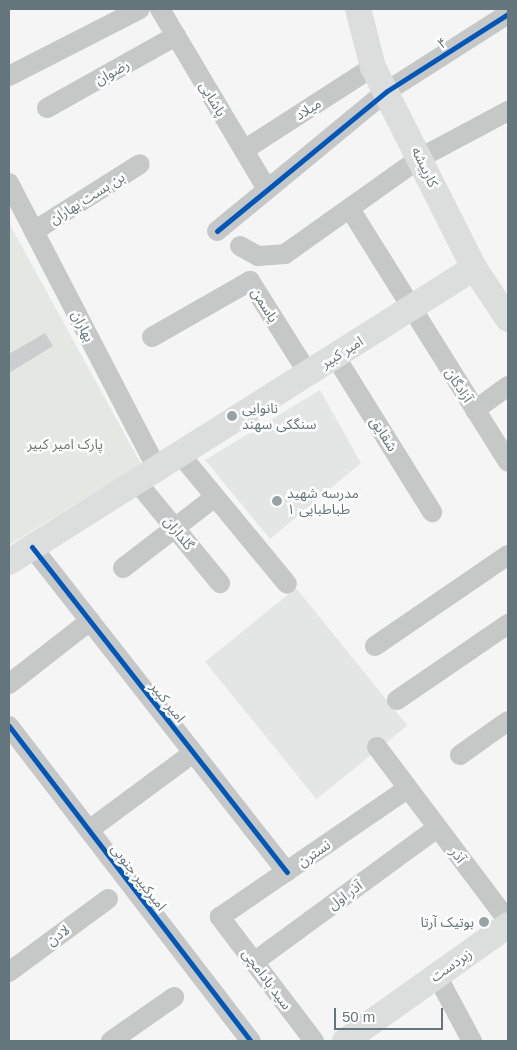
<!DOCTYPE html>
<html>
<head>
<meta charset="utf-8">
<style>
  body { margin:0 }
  #map { position:relative; width:517px; height:1050px; overflow:hidden; background:#f5f5f5; font-family:Helvetica,"Noto Sans Arabic",sans-serif }
  div>[style] { position:absolute }
  .built>* { inset:0; background:#e4e6e5; transform-origin:0 0 }
  .green>* { inset:0; background:#e4e7e2 }
  .building>* { inset:0; background:#cccdce }
  .minor>* { height:20px; margin:-10px; padding:0 10px; transform-origin:10px; border-radius:10px; background:#c6c8c8 }
  .major>* { height:26px; margin:-13px; padding:0 13px; transform-origin:13px; border-radius:13px; background:#dcdddd }
  .cycleway>* { height:5px; margin:-2.5px; padding:0 2.5px; transform-origin:2.5px; border-radius:2.5px; background:#0057b8 }
  .dots>* { width:14px; height:14px; translate:-50% -50%; box-sizing:border-box; border:2px solid #fff; border-radius:50% }
  span { translate:-50% -50%; white-space:nowrap; text-align:center; line-height:1.15; -webkit-text-stroke:5px #fff; paint-order:stroke }
  .street-label { font-size:14px; color:#64767c }
  .poi-label { font-size:14px; color:#64767c }
  .left { translate:0 -50%; text-align:left }
  .right { translate:-100% -50%; text-align:right }
  .park-label { font-size:14px; color:#6e7a66 }
  .frame { position:absolute; inset:0; border:10px solid #64767c; pointer-events:none }
  .scale { position:absolute; left:334px; top:1008px; width:109px; height:22px; box-sizing:border-box; border:2px solid #64767c; border-top:0; padding-left:6px; font-size:15px; line-height:18px; white-space:nowrap; color:#64767c; -webkit-text-stroke:4px #fff; paint-order:stroke }
</style>
</head>
<body>
<div id="map">
  <div class="built">
    <div style="clip-path:polygon(320px 390px,361px 463px,270px 539px,205px 460px)"></div>
    <div style="left:296px;top:588px;width:177px;height:117px;rotate:51deg"></div>
  </div>
  <div class="green">
    <div style="clip-path:polygon(9px 223px,141px 464px,9px 545px)"></div>
  </div>
  <div class="building">
    <div style="clip-path:polygon(45px 333px,53px 346px,9px 373px,9px 354px)"></div>
  </div>
  <div class="minor">
    <div style="left:160px;top:9px;width:209px;rotate:59.3deg"></div>
    <div style="left:9px;top:76px;width:147px;rotate:-27.1deg"></div>
    <div style="left:47px;top:108px;width:148px;rotate:-29.2deg"></div>
    <div style="left:244px;top:150px;width:153px;rotate:-32.8deg"></div>
    <div style="left:9px;top:183px;width:322px;rotate:62.6deg"></div>
    <div style="left:350px;top:209px;width:298px;rotate:58deg"></div>
    <div style="left:34px;top:231px;width:125px;rotate:-32.3deg"></div>
    <div style="left:217px;top:231px;width:220px;rotate:-39.5deg"></div>
    <div style="left:387px;top:91px;width:143px;rotate:-32.5deg"></div>
    <div style="left:240px;top:246px;width:21px;rotate:29deg"></div>
    <div style="left:258px;top:256px;width:27px;rotate:-4deg"></div>
    <div style="left:285px;top:254px;width:166px;rotate:-35.4deg"></div>
    <div style="left:420px;top:158px;width:100px;rotate:-28.1deg"></div>
    <div style="left:152px;top:337px;width:113px;rotate:-29.7deg"></div>
    <div style="left:250px;top:281px;width:109px;rotate:57.8deg"></div>
    <div style="left:335px;top:356px;width:184px;rotate:58.1deg"></div>
    <div style="left:475px;top:410px;width:41px;rotate:-36deg"></div>
    <div style="left:180px;top:454px;width:168px;rotate:50.5deg"></div>
    <div style="left:137px;top:482px;width:131px;rotate:50.6deg"></div>
    <div style="left:32px;top:547px;width:413px;rotate:51.9deg"></div>
    <div style="left:123px;top:568px;width:116px;rotate:-37.7deg"></div>
    <div style="left:375px;top:646px;width:161px;rotate:-34.4deg"></div>
    <div style="left:9px;top:684px;width:103px;rotate:-37.9deg"></div>
    <div style="left:397px;top:700px;width:135px;rotate:-34.4deg"></div>
    <div style="left:9px;top:726px;width:397px;rotate:52.5deg"></div>
    <div style="left:377px;top:747px;width:218px;rotate:53deg"></div>
    <div style="left:460px;top:755px;width:59px;rotate:-35.3deg"></div>
    <div style="left:89px;top:830px;width:129px;rotate:-36.5deg"></div>
    <div style="left:254px;top:962px;width:227px;rotate:-36.2deg"></div>
    <div style="left:9px;top:972px;width:123px;rotate:-36.4deg"></div>
    <div style="left:437px;top:976px;width:74px;rotate:61.7deg"></div>
    <div style="left:111px;top:1041px;width:77px;rotate:-34.9deg"></div>
    <div style="left:314px;top:1041px;width:156px;rotate:-127.2deg"></div>
    <div style="left:220px;top:917px;width:227px;rotate:-34.4deg"></div>
  </div>
  <div class="major">
    <div style="left:358px;top:9px;width:60px;rotate:75.5deg"></div>
    <div style="left:373px;top:67px;width:225px;rotate:63.3deg"></div>
    <div style="left:474px;top:268px;width:61px;rotate:56.3deg"></div>
    <div style="left:9px;top:562px;width:550px;rotate:-32.3deg"></div>
    <div style="left:345px;top:1041px;width:200px;rotate:-35.4deg"></div>
  </div>
  <div class="cycleway">
    <div style="left:217px;top:231px;width:220px;rotate:-39.5deg"></div>
    <div style="left:387px;top:91px;width:143px;rotate:-32.5deg"></div>
    <div style="left:32px;top:547px;width:413px;rotate:51.9deg"></div>
    <div style="left:9px;top:726px;width:397px;rotate:52.5deg"></div>
  </div>
  <div class="dots">
    <div style="left:232px;top:416px;background:#97a2a6"></div>
    <div style="left:277px;top:501px;background:#97a2a6"></div>
    <div style="left:484px;top:922px;background:#97a2a6"></div>
  </div>
  <div class="street-label">
    <span style="left:442px;top:43px;rotate:-32deg">۴</span>
    <span style="left:112px;top:72px;rotate:-29deg">رضوان</span>
    <span style="left:213px;top:99px;rotate:59deg">پاشایی</span>
    <span style="left:308px;top:109px;rotate:-32deg">میلاد</span>
    <span style="left:425px;top:167px;rotate:64deg">کارپیشه</span>
    <span style="left:87px;top:198px;rotate:-32deg">بن بست بهاران</span>
    <span style="left:265px;top:305px;rotate:58deg">یاسمن</span>
    <span style="left:83px;top:326px;rotate:63deg">بهاران</span>
    <span style="left:342px;top:352px;rotate:-32deg">امیر کبیر</span>
    <span style="left:459px;top:385px;rotate:57deg">آزادگان</span>
    <span style="left:384px;top:434px;rotate:58deg">شقایق</span>
    <span style="left:179px;top:533px;rotate:51deg">گلداران</span>
    <span style="left:168px;top:702px;rotate:52deg">امیر کبیر</span>
    <span style="left:314px;top:853px;rotate:-34deg">نسترن</span>
    <span style="left:458px;top:855px;rotate:53deg">آذر</span>
    <span style="left:139px;top:877px;rotate:52deg">امیرکبیر جنوبی</span>
    <span style="left:345px;top:895px;rotate:-36deg">آذر اول</span>
    <span style="left:58px;top:935px;rotate:-36deg">لادن</span>
    <span style="left:451px;top:965px;rotate:-35deg">زبردست</span>
    <span style="left:267px;top:979px;rotate:53deg">سید بادامچی</span>
  </div>
  <div class="poi-label">
    <span class="left" style="left:242px;top:416px">نانوایی<br>سنگکی سهند</span>
    <span class="left" style="left:287px;top:501px">مدرسه شهید<br>طباطبایی ۱</span>
    <span class="right" style="left:474px;top:922px">بوتیک آرتا</span>
  </div>
  <div class="park-label">
    <span style="left:65px;top:444px">پارک امیر کبیر</span>
  </div>
  <div class="frame"></div>
  <div class="scale">50 m</div>
</div>
</body>
</html>
